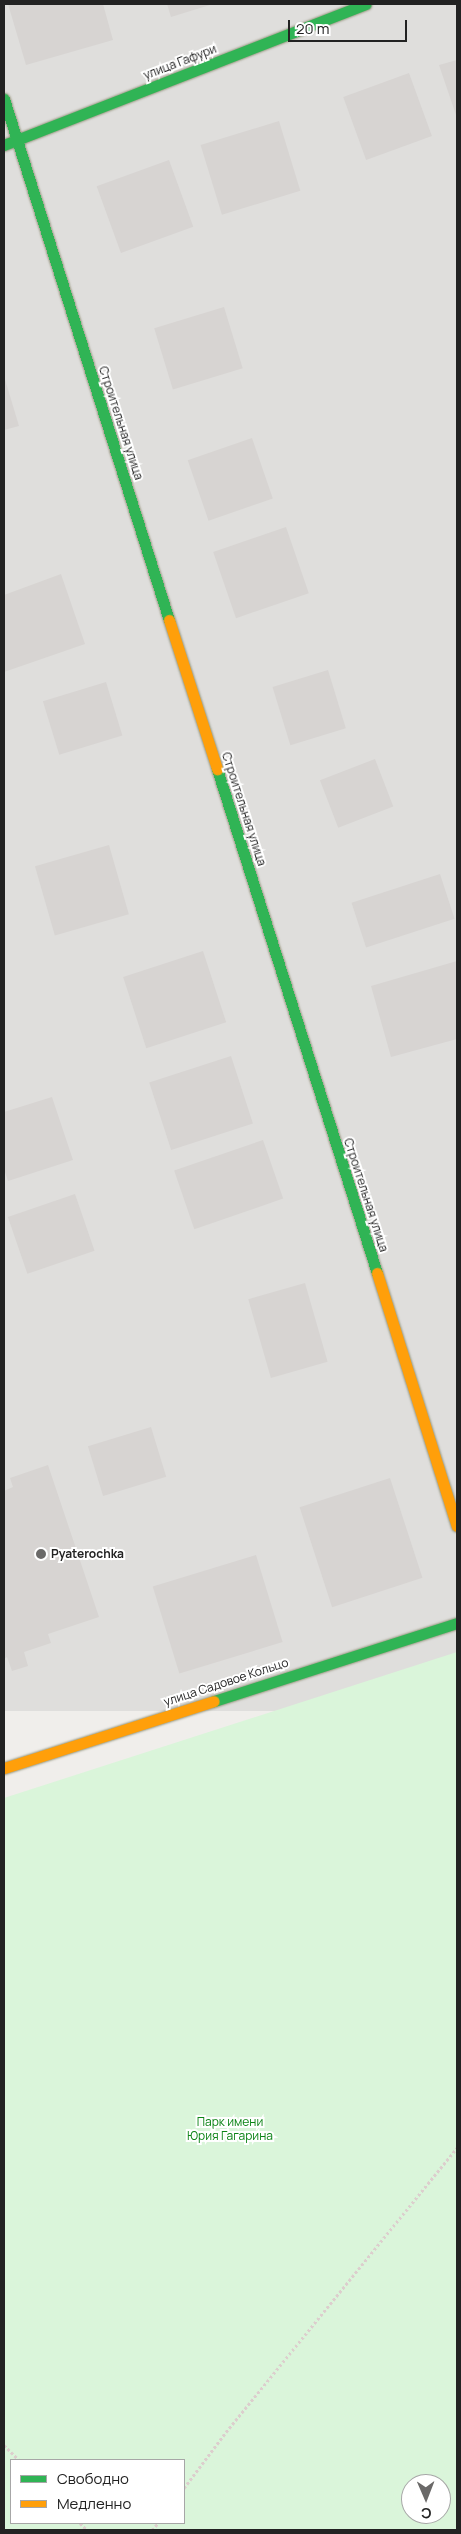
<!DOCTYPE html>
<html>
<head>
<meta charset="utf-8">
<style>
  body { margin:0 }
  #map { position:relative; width:461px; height:2534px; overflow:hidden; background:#f0eeeb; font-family:Manrope,sans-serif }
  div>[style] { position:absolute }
  .residential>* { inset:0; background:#dfdedc; transform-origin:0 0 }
  .park>* { inset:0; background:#daf5da }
  .building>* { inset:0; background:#d7d4d2; transform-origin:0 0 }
  .path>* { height:3px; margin-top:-1.5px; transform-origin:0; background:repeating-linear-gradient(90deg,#dccecd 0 2.5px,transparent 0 5px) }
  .roads { filter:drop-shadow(0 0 1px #999a82) drop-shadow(0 0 1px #999a82) }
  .fast>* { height:11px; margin:-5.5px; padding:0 5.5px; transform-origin:5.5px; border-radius:5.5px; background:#30b455 }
  .slow>* { height:11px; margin:-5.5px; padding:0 5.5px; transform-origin:5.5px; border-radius:5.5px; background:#ff9f0a }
  .dots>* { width:14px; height:14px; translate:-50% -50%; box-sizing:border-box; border:2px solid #fff; border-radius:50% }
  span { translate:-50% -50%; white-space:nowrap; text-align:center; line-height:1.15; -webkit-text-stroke:4px #fff; paint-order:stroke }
  .street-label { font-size:12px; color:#222 }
  .poi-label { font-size:12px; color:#222; font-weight:700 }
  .left { translate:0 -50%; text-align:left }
  .park-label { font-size:12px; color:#0c8416 }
  .frame { position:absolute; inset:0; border:5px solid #222; pointer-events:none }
  .legend { position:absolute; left:10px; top:2459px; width:175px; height:65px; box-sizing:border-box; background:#fff; border:1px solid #a7a7a7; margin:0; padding:6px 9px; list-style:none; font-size:15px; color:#222 }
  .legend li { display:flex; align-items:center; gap:10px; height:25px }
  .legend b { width:25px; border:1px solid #a7a7a7 }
  .north { position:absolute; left:401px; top:2474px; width:50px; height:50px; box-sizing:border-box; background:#fff; border:1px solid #a7a7a7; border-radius:50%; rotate:179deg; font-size:14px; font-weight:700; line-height:20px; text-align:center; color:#222 }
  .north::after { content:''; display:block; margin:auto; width:18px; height:22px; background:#6a6968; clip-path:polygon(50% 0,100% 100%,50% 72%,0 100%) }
  .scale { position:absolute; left:288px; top:20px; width:119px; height:22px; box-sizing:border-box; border:2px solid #222; border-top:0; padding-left:6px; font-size:15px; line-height:18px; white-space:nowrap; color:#222; -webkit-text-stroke:4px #fff; paint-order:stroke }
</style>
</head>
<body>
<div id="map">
  <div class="residential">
    <div style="left:4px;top:4px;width:453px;height:1707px"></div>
  </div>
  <div class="park">
    <div style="clip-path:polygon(evenodd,457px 1652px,457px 2530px,4px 2530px,4px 1798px,457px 1652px,11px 2460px,184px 2460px,184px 2523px,11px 2523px,11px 2460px,457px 1652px,411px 2484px,441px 2484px,441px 2514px,411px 2514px,411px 2484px)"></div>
  </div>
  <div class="building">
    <div style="clip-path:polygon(8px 4px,103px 4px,113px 40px,26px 65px)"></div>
    <div style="clip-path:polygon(167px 4px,213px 4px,171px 17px)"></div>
    <div style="clip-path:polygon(457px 60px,457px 118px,439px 65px)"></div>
    <div style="left:409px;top:73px;width:67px;height:70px;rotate:70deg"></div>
    <div style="left:279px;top:121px;width:73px;height:82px;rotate:73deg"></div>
    <div style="left:169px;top:160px;width:71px;height:77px;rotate:70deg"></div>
    <div style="left:224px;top:307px;width:64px;height:73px;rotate:73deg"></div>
    <div style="clip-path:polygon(4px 376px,19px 426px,4px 430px)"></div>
    <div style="left:252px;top:438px;width:64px;height:68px;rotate:71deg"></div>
    <div style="left:286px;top:527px;width:70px;height:77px;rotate:71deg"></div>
    <div style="clip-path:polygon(61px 574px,85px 644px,4px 672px,4px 595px)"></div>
    <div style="left:328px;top:670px;width:61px;height:58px;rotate:73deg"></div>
    <div style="left:106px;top:682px;width:56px;height:66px;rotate:73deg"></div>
    <div style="left:375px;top:759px;width:51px;height:59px;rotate:69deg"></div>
    <div style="left:109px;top:845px;width:72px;height:77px;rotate:74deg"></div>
    <div style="left:440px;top:874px;width:47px;height:93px;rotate:72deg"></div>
    <div style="left:203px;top:951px;width:75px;height:84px;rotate:72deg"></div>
    <div style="clip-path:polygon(457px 961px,457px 1039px,391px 1057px,371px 986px)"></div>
    <div style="left:231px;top:1056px;width:71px;height:86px;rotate:72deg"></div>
    <div style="clip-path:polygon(52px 1097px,73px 1160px,8px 1181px,4px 1169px,4px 1112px)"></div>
    <div style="left:263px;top:1140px;width:62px;height:94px;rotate:71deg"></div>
    <div style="left:75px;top:1194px;width:60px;height:71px;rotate:71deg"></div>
    <div style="left:305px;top:1283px;width:82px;height:59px;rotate:74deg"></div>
    <div style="left:151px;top:1427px;width:52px;height:66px;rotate:73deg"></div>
    <div style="clip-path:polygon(48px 1465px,99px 1617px,48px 1634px,51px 1643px,24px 1652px,28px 1666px,12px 1671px,7px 1657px,4px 1659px,4px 1491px,13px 1487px,10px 1478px)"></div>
    <div style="left:390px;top:1478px;width:105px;height:95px;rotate:72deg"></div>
    <div style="left:256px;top:1555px;width:91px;height:108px;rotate:73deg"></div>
  </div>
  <div class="path">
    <div style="left:4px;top:2445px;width:21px;rotate:45deg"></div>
    <div style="left:184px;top:2488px;width:70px;rotate:-53.1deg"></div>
    <div style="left:226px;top:2432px;width:366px;rotate:-50.9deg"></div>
    <div style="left:80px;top:2523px;width:10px;rotate:45deg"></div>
    <div style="left:152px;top:2530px;width:9px;rotate:-49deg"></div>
  </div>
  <div class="roads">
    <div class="fast">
      <div style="left:4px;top:99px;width:547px;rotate:72.43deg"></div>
      <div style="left:4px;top:145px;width:388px;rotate:-21.3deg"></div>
      <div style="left:217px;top:769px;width:529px;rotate:72.39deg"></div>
      <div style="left:214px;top:1701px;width:255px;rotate:-17.8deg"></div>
    </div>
    <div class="slow">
      <div style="left:169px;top:620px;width:157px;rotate:72.1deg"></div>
      <div style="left:377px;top:1273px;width:265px;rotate:72.5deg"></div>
      <div style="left:4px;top:1768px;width:220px;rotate:-17.7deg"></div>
    </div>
  </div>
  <div class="dots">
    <div style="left:41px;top:1554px;background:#6a6968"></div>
  </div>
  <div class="street-label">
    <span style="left:180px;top:62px;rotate:-21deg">улица Гафури</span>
    <span style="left:121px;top:423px;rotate:72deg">Строительная улица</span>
    <span style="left:244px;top:809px;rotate:72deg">Строительная улица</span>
    <span style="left:366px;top:1195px;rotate:72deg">Строительная улица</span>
    <span style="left:226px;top:1682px;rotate:-18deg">улица Садовое Кольцо</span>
  </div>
  <div class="poi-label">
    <span class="left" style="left:51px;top:1554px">Pyaterochka</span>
  </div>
  <div class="park-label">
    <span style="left:230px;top:2129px">Парк имени<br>Юрия Гагарина</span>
  </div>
  <div class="frame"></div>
  <ul class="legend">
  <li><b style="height:6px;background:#30b455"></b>Свободно</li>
  <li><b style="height:6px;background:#ff9f0a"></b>Медленно</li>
  </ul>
  <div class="north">С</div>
  <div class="scale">20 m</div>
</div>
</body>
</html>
